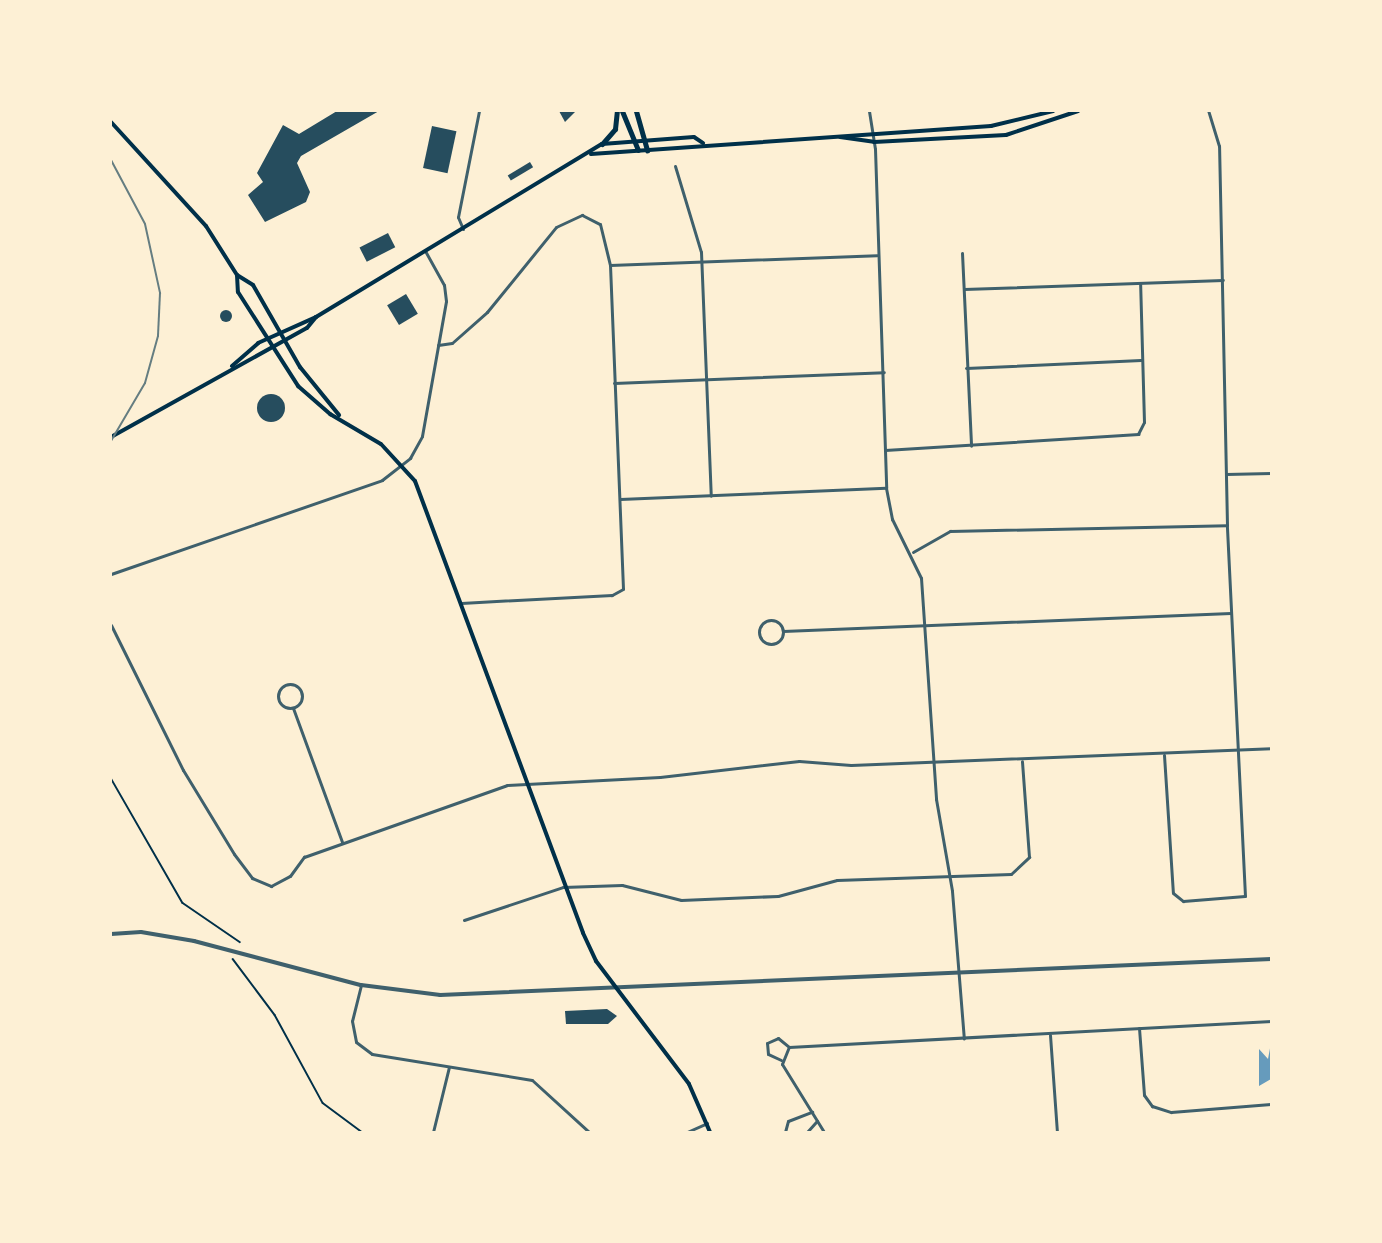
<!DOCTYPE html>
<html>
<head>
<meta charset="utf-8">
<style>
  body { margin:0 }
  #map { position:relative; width:1382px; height:1243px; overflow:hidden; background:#fdf0d5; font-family:"Source Sans 3",sans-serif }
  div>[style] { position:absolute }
  .water>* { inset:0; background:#669bbc }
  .building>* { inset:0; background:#264d5e; transform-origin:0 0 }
  .round { border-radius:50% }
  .path>* { height:1.5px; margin:-0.75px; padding:0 0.75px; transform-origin:0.75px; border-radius:0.75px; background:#003049 }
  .minor>* { height:3px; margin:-1.5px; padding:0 1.5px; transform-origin:1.5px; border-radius:1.5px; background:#3f606c }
  .minor>.ring { margin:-1.5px; padding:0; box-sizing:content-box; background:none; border:3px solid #3f606c; border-radius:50% }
  .tertiary>* { height:4px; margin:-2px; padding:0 2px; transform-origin:2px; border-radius:2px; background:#3f606c }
  .secondary>* { height:4px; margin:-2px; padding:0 2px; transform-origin:2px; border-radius:2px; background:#003049 }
  .motorway>* { height:5px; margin:-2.5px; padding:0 2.5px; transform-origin:2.5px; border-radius:2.5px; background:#003049 }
  .rail>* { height:2px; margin:-1px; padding:0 1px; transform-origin:1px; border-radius:1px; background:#657d81 }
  span { translate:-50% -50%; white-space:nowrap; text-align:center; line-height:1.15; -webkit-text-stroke:4.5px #fdf0d5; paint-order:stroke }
  .frame { position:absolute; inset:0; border:112px solid #fdf0d5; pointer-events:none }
</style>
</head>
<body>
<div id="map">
  <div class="water">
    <div style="clip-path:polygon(1271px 1043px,1271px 1079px,1259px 1086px,1259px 1049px,1268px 1059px)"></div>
  </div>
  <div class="building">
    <div style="clip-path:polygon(337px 111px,379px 111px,301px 156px,297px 163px,310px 192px,306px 202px,265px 222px,248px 195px,263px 182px,257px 173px,283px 125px,299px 134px)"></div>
    <div style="clip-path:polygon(559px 111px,576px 111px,565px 122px)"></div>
    <div style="left:432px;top:126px;width:25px;height:43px;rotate:12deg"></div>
    <div style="left:530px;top:162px;width:6px;height:26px;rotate:59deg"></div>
    <div style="left:388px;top:233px;width:16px;height:32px;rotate:63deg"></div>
    <div style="left:406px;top:294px;width:23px;height:22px;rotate:59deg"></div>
    <div class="round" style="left:220px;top:310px;width:12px;height:12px"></div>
    <div class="round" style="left:257px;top:394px;width:28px;height:28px"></div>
    <div style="clip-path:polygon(607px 1009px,617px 1016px,608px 1024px,566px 1024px,565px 1011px)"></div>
  </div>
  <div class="path">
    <div style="left:111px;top:778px;width:144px;rotate:60.1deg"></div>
    <div style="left:183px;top:903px;width:69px;rotate:34.4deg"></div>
    <div style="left:233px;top:959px;width:70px;rotate:53.1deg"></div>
    <div style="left:275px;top:1015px;width:100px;rotate:61.4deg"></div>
    <div style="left:323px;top:1103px;width:49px;rotate:36.6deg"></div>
  </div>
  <div class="minor">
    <div style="left:869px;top:111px;width:38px;rotate:81deg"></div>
    <div style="left:875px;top:149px;width:339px;rotate:88.1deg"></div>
    <div style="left:886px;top:488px;width:32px;rotate:79deg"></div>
    <div style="left:892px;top:519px;width:66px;rotate:63.8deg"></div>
    <div style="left:921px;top:578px;width:222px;rotate:86.1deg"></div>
    <div style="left:936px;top:799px;width:93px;rotate:80.1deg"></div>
    <div style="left:952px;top:891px;width:148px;rotate:85.4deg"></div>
    <div style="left:675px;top:166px;width:90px;rotate:73.2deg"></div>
    <div style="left:701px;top:252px;width:244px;rotate:87.7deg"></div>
    <div style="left:463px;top:229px;width:13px;rotate:-113deg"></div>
    <div style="left:458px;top:217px;width:108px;rotate:-78.8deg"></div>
    <div style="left:962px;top:253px;width:193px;rotate:87.3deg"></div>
    <div style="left:610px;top:265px;width:267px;rotate:-2.1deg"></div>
    <div style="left:964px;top:289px;width:259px;rotate:-2deg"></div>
    <div style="left:438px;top:345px;width:14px;rotate:-8deg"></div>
    <div style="left:452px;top:343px;width:47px;rotate:-41.5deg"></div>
    <div style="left:487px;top:312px;width:109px;rotate:-50.9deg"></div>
    <div style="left:556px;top:227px;width:29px;rotate:-25deg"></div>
    <div style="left:582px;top:215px;width:20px;rotate:27deg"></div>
    <div style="left:600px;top:224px;width:42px;rotate:76.3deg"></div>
    <div style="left:610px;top:265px;width:324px;rotate:87.7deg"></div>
    <div style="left:623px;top:589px;width:13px;rotate:151deg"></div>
    <div style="left:612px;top:595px;width:151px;rotate:177deg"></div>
    <div style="left:966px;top:368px;width:175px;rotate:-2.6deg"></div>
    <div style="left:614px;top:383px;width:270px;rotate:-2.3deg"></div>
    <div style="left:885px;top:450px;width:254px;rotate:-3.6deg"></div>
    <div style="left:1138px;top:434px;width:13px;rotate:-63deg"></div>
    <div style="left:1144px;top:422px;width:139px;rotate:-91.6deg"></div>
    <div style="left:1226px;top:474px;width:45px;rotate:-1.3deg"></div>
    <div style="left:620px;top:499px;width:266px;rotate:-2.4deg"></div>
    <div style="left:913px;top:552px;width:43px;rotate:-29.6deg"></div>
    <div style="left:950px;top:531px;width:277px;rotate:-1.2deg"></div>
    <div style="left:111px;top:574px;width:287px;rotate:-19.1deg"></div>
    <div style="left:382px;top:480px;width:36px;rotate:-38deg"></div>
    <div style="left:410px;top:458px;width:25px;rotate:-61deg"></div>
    <div style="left:422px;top:436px;width:137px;rotate:-79.9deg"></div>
    <div style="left:446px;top:301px;width:16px;rotate:-97deg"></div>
    <div style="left:444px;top:285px;width:38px;rotate:-119deg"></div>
    <div class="ring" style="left:759px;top:620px;width:21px;height:21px"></div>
    <div style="left:111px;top:625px;width:162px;rotate:63.6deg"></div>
    <div style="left:183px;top:770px;width:98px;rotate:58.7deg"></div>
    <div style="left:234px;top:854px;width:30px;rotate:53deg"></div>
    <div style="left:252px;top:878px;width:21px;rotate:23deg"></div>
    <div style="left:271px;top:886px;width:21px;rotate:-28deg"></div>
    <div style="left:290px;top:876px;width:24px;rotate:-54deg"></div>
    <div style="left:304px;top:857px;width:215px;rotate:-19.5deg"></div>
    <div style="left:507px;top:785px;width:153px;rotate:-3deg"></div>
    <div style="left:660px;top:777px;width:140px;rotate:-6.6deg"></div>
    <div style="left:799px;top:761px;width:52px;rotate:4.4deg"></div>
    <div style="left:851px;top:765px;width:420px;rotate:-2.3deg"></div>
    <div style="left:783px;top:631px;width:448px;rotate:-2.3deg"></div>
    <div class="ring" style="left:278px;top:684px;width:21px;height:21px"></div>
    <div style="left:293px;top:708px;width:143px;rotate:69.9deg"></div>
    <div style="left:1164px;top:755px;width:138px;rotate:86.3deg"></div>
    <div style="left:1173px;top:893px;width:13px;rotate:39deg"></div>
    <div style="left:1183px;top:901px;width:62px;rotate:-4.6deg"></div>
    <div style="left:1245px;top:896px;width:371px;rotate:-92.8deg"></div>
    <div style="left:1227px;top:525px;width:379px;rotate:-91.2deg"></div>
    <div style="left:1219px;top:146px;width:37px;rotate:-107deg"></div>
    <div style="left:464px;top:920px;width:104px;rotate:-18.4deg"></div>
    <div style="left:563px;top:887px;width:59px;rotate:-1.9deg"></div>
    <div style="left:622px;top:885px;width:61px;rotate:14.3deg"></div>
    <div style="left:681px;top:900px;width:97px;rotate:-2.4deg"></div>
    <div style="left:778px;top:896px;width:61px;rotate:-15.2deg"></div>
    <div style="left:837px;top:880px;width:174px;rotate:-2deg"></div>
    <div style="left:1011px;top:874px;width:25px;rotate:-43deg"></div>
    <div style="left:1029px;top:857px;width:96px;rotate:-94.2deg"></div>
    <div style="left:361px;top:985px;width:37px;rotate:104deg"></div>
    <div style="left:352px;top:1021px;width:21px;rotate:79deg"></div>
    <div style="left:356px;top:1042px;width:20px;rotate:37deg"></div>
    <div style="left:372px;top:1054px;width:162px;rotate:9.2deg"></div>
    <div style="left:532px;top:1080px;width:77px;rotate:42.4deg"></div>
    <div style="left:1139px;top:1028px;width:67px;rotate:85.7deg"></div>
    <div style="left:1144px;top:1095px;width:14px;rotate:54deg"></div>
    <div style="left:1152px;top:1106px;width:20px;rotate:18deg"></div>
    <div style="left:1171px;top:1112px;width:100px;rotate:-4.6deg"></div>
    <div style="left:1050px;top:1035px;width:97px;rotate:85.9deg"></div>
    <div style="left:781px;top:1060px;width:14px;rotate:-155deg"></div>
    <div style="left:768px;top:1054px;width:11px;rotate:-95deg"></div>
    <div style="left:767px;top:1043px;width:12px;rotate:-24deg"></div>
    <div style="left:778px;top:1038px;width:14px;rotate:39deg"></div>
    <div style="left:433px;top:1132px;width:67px;rotate:-76.2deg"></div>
    <div style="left:687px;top:1132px;width:22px;rotate:-24deg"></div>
    <div style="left:785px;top:1132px;width:11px;rotate:-75deg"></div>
    <div style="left:788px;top:1121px;width:26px;rotate:-21deg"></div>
    <div style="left:807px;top:1132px;width:15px;rotate:-48deg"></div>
    <div style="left:824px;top:1132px;width:80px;rotate:-121.7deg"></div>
    <div style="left:782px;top:1064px;width:18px;rotate:-68deg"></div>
    <div style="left:789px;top:1047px;width:483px;rotate:-3.1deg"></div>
  </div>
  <div class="tertiary">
    <div style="left:111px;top:934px;width:30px;rotate:-4deg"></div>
    <div style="left:141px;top:932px;width:54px;rotate:9.6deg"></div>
    <div style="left:194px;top:941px;width:173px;rotate:14.8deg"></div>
    <div style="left:361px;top:985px;width:80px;rotate:7.2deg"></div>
    <div style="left:440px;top:995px;width:832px;rotate:-2.48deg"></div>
  </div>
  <div class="secondary">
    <div style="left:111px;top:122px;width:141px;rotate:47.6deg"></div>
    <div style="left:206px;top:226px;width:58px;rotate:57.7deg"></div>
    <div style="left:237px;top:275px;width:17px;rotate:87deg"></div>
    <div style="left:238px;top:292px;width:112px;rotate:57.4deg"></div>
    <div style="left:298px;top:386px;width:43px;rotate:41.2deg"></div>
    <div style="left:330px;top:414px;width:59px;rotate:30.5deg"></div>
    <div style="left:381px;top:444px;width:50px;rotate:47.4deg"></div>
    <div style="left:415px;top:481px;width:482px;rotate:69.6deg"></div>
    <div style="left:583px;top:933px;width:31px;rotate:65deg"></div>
    <div style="left:596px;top:961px;width:154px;rotate:52.9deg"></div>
    <div style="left:689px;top:1084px;width:52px;rotate:66.4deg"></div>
    <div style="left:840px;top:137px;width:34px;rotate:8deg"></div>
    <div style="left:874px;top:142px;width:132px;rotate:-3deg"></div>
    <div style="left:1006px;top:135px;width:76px;rotate:-18.4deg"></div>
    <div style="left:591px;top:154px;width:401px;rotate:-4deg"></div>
    <div style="left:991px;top:126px;width:64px;rotate:-13.6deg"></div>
    <div style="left:237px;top:275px;width:19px;rotate:32deg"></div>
    <div style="left:253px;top:285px;width:95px;rotate:60.2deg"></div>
    <div style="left:300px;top:367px;width:62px;rotate:50.9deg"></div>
    <div style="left:232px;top:366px;width:35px;rotate:-41deg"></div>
    <div style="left:258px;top:343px;width:64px;rotate:-24.1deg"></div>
    <div style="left:111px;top:437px;width:224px;rotate:-29.1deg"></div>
    <div style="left:307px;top:328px;width:14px;rotate:-51deg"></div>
    <div style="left:316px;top:317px;width:334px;rotate:-31.2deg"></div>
    <div style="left:602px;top:144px;width:92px;rotate:-4.4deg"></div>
    <div style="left:694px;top:137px;width:11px;rotate:34deg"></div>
  </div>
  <div class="motorway">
    <div style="left:622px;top:111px;width:42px;rotate:67.7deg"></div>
    <div style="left:636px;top:111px;width:41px;rotate:74.2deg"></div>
    <div style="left:602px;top:144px;width:20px;rotate:-49deg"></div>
    <div style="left:615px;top:129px;width:18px;rotate:-84deg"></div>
  </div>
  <div class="rail">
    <div style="left:111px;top:160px;width:72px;rotate:62deg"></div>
    <div style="left:145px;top:224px;width:71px;rotate:77.7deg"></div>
    <div style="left:160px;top:293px;width:43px;rotate:92.7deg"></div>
    <div style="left:158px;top:336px;width:49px;rotate:105.5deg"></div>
    <div style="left:145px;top:383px;width:67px;rotate:120.4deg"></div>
  </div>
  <div class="frame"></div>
</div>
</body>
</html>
